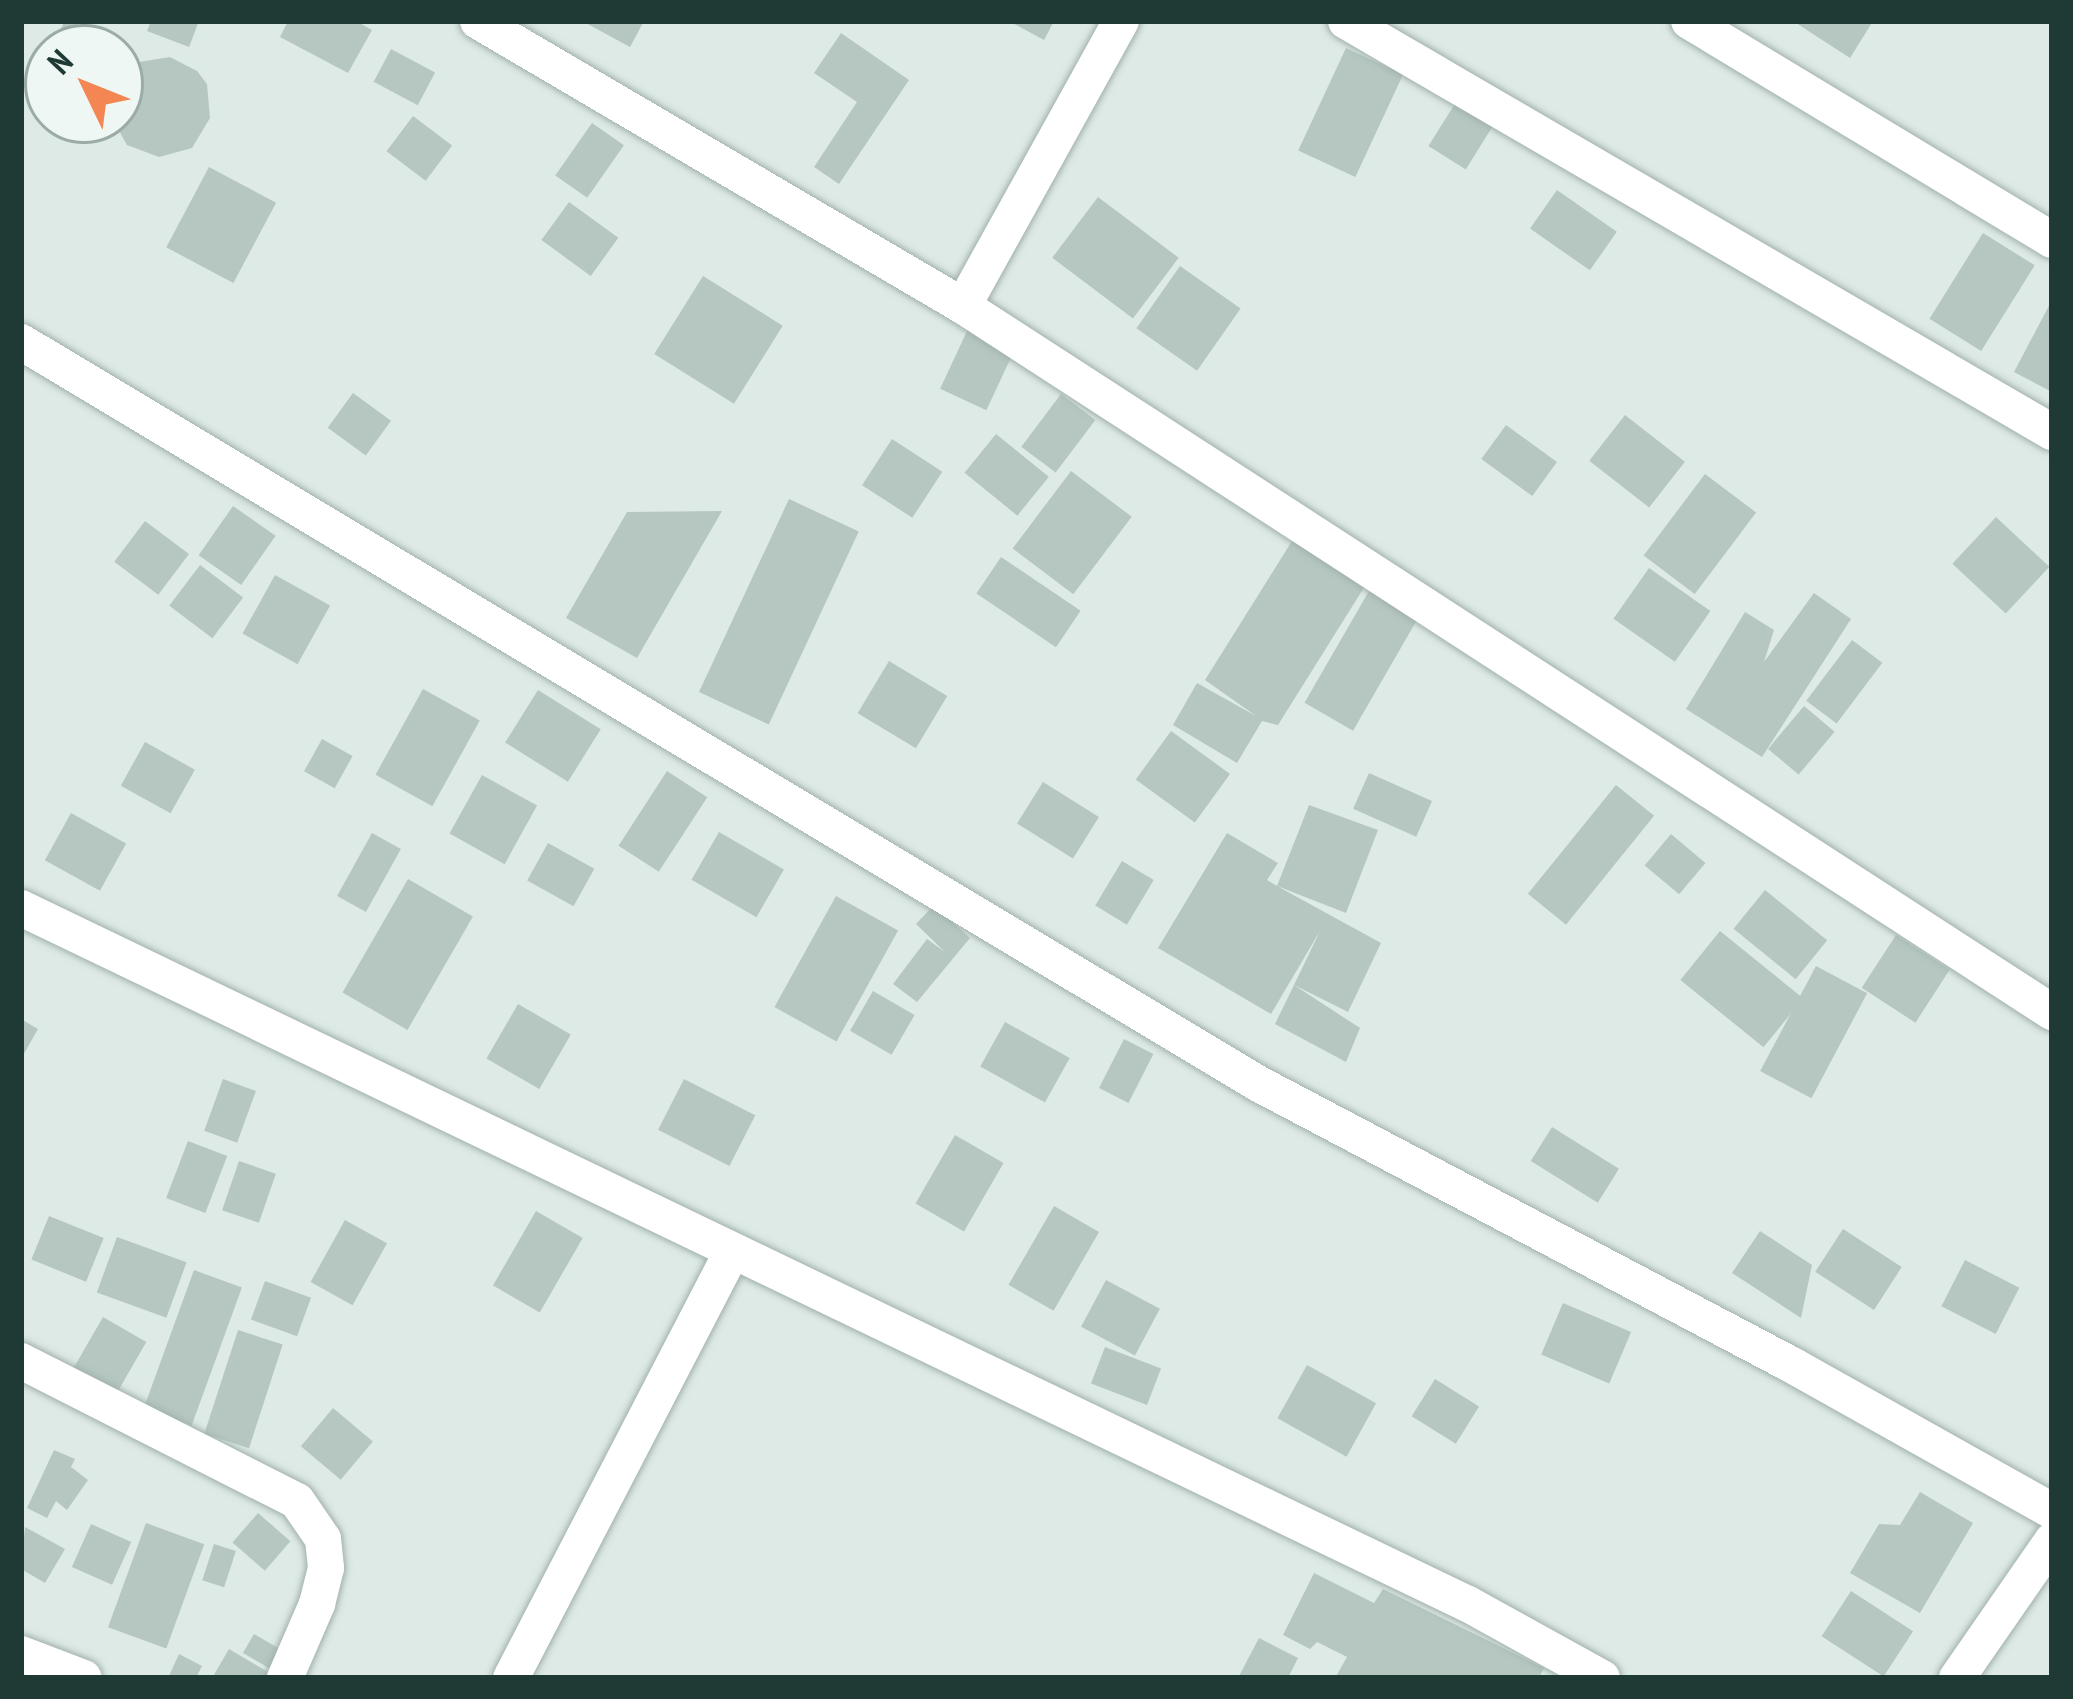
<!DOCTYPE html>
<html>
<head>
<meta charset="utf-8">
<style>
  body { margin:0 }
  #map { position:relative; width:2073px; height:1699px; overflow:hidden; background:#deeae5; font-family:"PT Sans Narrow",sans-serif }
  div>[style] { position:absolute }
  .building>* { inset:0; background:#b6c7c2; transform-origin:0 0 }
  .roads { filter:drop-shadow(0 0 3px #a1b1ac) drop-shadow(0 0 3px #a1b1ac) }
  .street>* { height:36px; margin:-18px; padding:0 18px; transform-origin:18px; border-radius:18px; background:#fff }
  span { translate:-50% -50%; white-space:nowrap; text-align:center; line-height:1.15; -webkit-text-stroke:9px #eef7f3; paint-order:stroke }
  .frame { position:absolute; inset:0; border:24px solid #1f3934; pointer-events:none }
  .north { position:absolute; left:24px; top:24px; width:120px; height:120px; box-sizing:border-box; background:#eef7f3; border:3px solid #9baba7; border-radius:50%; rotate:313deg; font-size:33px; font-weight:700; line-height:48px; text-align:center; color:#1f3934 }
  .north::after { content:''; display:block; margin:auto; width:42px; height:54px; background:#f38653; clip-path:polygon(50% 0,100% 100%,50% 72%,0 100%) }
</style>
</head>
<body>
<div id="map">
  <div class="building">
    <div style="clip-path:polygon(65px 21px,71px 21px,111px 42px,108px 48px,50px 48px)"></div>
    <div style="clip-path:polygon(151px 21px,199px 21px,189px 47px,147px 31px)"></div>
    <div style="clip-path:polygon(288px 21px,356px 21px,372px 30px,348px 73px,280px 37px)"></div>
    <div style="clip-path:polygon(582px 21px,644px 21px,630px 47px)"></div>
    <div style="clip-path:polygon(1009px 21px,1054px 21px,1044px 40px)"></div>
    <div style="clip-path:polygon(1793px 21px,1873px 21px,1850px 58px)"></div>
    <div style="clip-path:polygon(841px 33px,909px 80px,839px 184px,814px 167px,857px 102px,814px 73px)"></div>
    <div style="left:1346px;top:48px;width:63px;height:113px;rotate:25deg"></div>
    <div style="left:391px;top:49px;width:50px;height:37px;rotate:28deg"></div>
    <div style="clip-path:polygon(48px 52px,48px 103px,27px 91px)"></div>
    <div style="clip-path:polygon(170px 57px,197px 71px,207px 84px,210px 118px,192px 148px,159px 157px,127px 145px,113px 120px,120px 120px,120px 79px,126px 71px,139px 62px)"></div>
    <div style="left:1456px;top:102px;width:44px;height:52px;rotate:32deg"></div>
    <div style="left:413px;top:116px;width:49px;height:44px;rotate:37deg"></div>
    <div style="left:592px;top:123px;width:39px;height:64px;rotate:35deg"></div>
    <div style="left:209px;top:167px;width:76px;height:91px;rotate:28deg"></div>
    <div style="left:1557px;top:190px;width:73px;height:47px;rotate:35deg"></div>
    <div style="left:1098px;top:197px;width:101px;height:76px;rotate:37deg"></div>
    <div style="left:569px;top:202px;width:61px;height:47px;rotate:36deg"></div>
    <div style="left:1983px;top:233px;width:61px;height:101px;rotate:32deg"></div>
    <div style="left:1180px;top:266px;width:74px;height:76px;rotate:35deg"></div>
    <div style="left:703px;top:276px;width:94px;height:92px;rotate:32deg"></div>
    <div style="clip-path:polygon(2052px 300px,2052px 392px,2014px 372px)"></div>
    <div style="left:968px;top:329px;width:51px;height:66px;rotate:25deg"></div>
    <div style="left:353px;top:393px;width:47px;height:43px;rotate:36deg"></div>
    <div style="left:1061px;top:394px;width:43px;height:66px;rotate:37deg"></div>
    <div style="left:1625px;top:415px;width:76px;height:58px;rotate:38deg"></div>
    <div style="left:1506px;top:425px;width:63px;height:42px;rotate:36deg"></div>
    <div style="left:996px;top:434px;width:68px;height:50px;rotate:39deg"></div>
    <div style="left:892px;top:439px;width:60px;height:55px;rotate:33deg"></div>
    <div style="left:1071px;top:471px;width:76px;height:97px;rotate:37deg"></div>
    <div style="left:1705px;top:474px;width:64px;height:102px;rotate:37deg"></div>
    <div style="left:789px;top:499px;width:77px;height:213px;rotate:25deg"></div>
    <div style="left:233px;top:506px;width:52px;height:60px;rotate:35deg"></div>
    <div style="clip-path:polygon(722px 511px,637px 658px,566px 618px,627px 512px)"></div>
    <div style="left:1996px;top:517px;width:73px;height:64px;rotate:43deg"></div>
    <div style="left:145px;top:521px;width:55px;height:51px;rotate:37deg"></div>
    <div style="clip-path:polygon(1292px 541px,1365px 586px,1278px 725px,1262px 721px,1237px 763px,1173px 725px,1197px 683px,1256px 716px,1205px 680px)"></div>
    <div style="left:1001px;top:557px;width:96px;height:44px;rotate:34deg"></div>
    <div style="left:200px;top:565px;width:54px;height:51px;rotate:37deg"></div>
    <div style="left:1649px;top:568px;width:75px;height:62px;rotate:35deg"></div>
    <div style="left:275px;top:575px;width:63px;height:67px;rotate:29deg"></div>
    <div style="left:1369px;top:591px;width:56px;height:129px;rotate:30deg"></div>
    <div style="clip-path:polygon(1814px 593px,1851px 619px,1762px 757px,1686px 709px,1745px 612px,1774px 630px,1764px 662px)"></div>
    <div style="left:1852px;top:640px;width:38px;height:76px;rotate:37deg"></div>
    <div style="left:889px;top:661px;width:68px;height:61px;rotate:31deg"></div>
    <div style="left:423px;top:689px;width:65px;height:98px;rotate:29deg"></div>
    <div style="left:538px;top:690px;width:74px;height:62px;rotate:32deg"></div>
    <div style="left:1804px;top:706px;width:40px;height:56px;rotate:40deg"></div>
    <div style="left:1171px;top:731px;width:73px;height:60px;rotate:36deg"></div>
    <div style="left:322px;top:739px;width:35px;height:37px;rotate:29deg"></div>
    <div style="left:145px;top:742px;width:57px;height:50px;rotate:29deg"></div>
    <div style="left:667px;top:771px;width:48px;height:89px;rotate:33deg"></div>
    <div style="left:1369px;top:773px;width:69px;height:39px;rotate:24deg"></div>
    <div style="left:482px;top:775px;width:63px;height:67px;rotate:29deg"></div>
    <div style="left:1043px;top:782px;width:66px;height:49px;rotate:32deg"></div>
    <div style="left:1616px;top:785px;width:49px;height:140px;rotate:39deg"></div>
    <div style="clip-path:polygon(1309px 805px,1378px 830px,1346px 913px,1277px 886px,1381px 943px,1348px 1012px,1294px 985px,1320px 931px,1271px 1014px,1158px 948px,1227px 833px,1278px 863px,1267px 880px,1277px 886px)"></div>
    <div style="left:71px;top:813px;width:63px;height:54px;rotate:29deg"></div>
    <div style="left:719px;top:832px;width:75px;height:55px;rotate:30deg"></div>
    <div style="left:372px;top:833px;width:33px;height:72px;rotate:29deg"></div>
    <div style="left:1671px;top:834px;width:45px;height:41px;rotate:40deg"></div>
    <div style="left:548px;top:843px;width:53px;height:43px;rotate:29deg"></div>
    <div style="left:1122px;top:861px;width:37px;height:52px;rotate:31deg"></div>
    <div style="left:408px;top:879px;width:75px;height:131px;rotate:30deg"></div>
    <div style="left:1765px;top:890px;width:80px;height:50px;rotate:39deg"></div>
    <div style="left:836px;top:896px;width:71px;height:127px;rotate:29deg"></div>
    <div style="clip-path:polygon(934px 905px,970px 938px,917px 1002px,893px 984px,927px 939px,945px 952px,916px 924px)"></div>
    <div style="left:1720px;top:931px;width:107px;height:63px;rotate:39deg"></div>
    <div style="left:1896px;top:935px;width:64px;height:63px;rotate:33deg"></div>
    <div style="left:1816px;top:966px;width:58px;height:119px;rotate:28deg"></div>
    <div style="clip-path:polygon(1294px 985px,1360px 1028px,1346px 1062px,1275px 1024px)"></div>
    <div style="left:873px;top:991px;width:48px;height:46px;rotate:30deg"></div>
    <div style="left:518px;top:1004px;width:61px;height:63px;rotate:30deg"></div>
    <div style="clip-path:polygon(21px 1019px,38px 1029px,21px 1059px)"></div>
    <div style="left:1005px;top:1022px;width:74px;height:51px;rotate:29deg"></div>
    <div style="left:1124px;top:1039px;width:33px;height:55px;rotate:27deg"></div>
    <div style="left:223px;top:1079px;width:35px;height:55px;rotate:20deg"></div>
    <div style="left:684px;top:1079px;width:80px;height:57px;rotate:27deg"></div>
    <div style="left:1552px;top:1127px;width:79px;height:40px;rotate:32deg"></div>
    <div style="left:955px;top:1135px;width:56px;height:79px;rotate:30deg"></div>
    <div style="left:188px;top:1141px;width:42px;height:61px;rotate:21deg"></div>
    <div style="left:239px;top:1161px;width:39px;height:52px;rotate:19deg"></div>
    <div style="left:1054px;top:1206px;width:52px;height:91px;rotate:30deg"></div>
    <div style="left:536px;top:1211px;width:54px;height:86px;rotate:30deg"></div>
    <div style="left:49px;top:1216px;width:59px;height:47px;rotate:22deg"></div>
    <div style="left:345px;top:1220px;width:48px;height:71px;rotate:29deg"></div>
    <div style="left:1843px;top:1229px;width:70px;height:51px;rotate:33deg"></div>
    <div style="clip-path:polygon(1760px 1231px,1812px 1265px,1801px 1318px,1732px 1273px)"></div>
    <div style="left:117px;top:1237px;width:74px;height:59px;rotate:20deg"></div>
    <div style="left:1965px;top:1260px;width:61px;height:52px;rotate:27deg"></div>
    <div style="left:194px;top:1270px;width:51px;height:147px;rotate:20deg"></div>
    <div style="left:1106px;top:1280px;width:61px;height:53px;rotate:28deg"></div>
    <div style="left:265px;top:1281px;width:49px;height:41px;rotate:20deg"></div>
    <div style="left:1563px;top:1303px;width:74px;height:56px;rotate:23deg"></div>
    <div style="left:103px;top:1317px;width:50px;height:67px;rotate:30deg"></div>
    <div style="left:238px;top:1330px;width:47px;height:109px;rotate:18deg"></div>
    <div style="left:1105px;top:1347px;width:60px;height:39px;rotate:21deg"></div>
    <div style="left:1307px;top:1365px;width:79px;height:61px;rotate:29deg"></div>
    <div style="left:1435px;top:1379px;width:52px;height:44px;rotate:32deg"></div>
    <div style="left:333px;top:1408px;width:52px;height:50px;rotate:40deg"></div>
    <div style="clip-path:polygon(54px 1450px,75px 1459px,71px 1467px,88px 1480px,67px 1510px,56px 1501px,47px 1518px,27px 1508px)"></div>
    <div style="clip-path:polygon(1920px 1492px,1973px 1523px,1920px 1613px,1850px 1573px,1879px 1524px,1900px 1525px)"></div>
    <div style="left:258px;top:1513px;width:43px;height:39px;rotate:41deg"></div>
    <div style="left:146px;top:1523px;width:62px;height:111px;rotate:20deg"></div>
    <div style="left:91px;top:1524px;width:44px;height:47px;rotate:24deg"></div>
    <div style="clip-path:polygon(25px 1527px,65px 1549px,45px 1583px,21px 1569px)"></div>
    <div style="left:214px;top:1544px;width:23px;height:38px;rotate:18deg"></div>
    <div style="clip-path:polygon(1314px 1573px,1374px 1603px,1383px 1589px,1544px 1668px,1539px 1678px,1335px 1678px,1347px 1657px,1317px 1642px,1310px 1649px,1283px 1635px)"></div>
    <div style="left:1851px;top:1591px;width:74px;height:54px;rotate:33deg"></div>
    <div style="left:254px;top:1634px;width:42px;height:22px;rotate:30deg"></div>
    <div style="clip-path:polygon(1259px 1638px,1298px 1658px,1288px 1678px,1238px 1678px)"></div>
    <div style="clip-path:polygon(229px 1649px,278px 1678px,212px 1678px)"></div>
    <div style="clip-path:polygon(179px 1654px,202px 1666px,196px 1678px,169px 1676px)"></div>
  </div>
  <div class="roads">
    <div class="street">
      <div style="left:478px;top:21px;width:563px;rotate:30.44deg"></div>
      <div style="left:963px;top:306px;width:1298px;rotate:32.96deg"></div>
      <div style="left:1346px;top:21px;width:817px;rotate:30.21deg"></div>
      <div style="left:1689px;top:21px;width:424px;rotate:31.1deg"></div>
      <div style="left:963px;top:306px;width:326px;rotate:-61deg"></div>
      <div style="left:21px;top:342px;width:1443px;rotate:30.94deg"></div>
      <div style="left:1259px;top:1084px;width:603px;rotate:27.8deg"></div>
      <div style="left:1792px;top:1365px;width:298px;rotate:29.3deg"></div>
      <div style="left:21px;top:908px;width:1606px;rotate:25.69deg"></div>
      <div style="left:1468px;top:1604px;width:153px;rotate:28.9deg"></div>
      <div style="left:21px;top:1361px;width:309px;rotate:26.9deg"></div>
      <div style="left:297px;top:1501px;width:46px;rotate:55.6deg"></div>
      <div style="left:323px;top:1539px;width:29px;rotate:84deg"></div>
      <div style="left:326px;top:1568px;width:37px;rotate:104deg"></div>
      <div style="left:317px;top:1604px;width:81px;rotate:113.4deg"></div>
      <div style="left:21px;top:1654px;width:67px;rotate:20.9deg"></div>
      <div style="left:511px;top:1678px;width:479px;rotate:-62.6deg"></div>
      <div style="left:1957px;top:1678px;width:167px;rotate:-55.3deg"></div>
    </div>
  </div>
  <div class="frame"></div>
  <div class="north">N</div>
</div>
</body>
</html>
